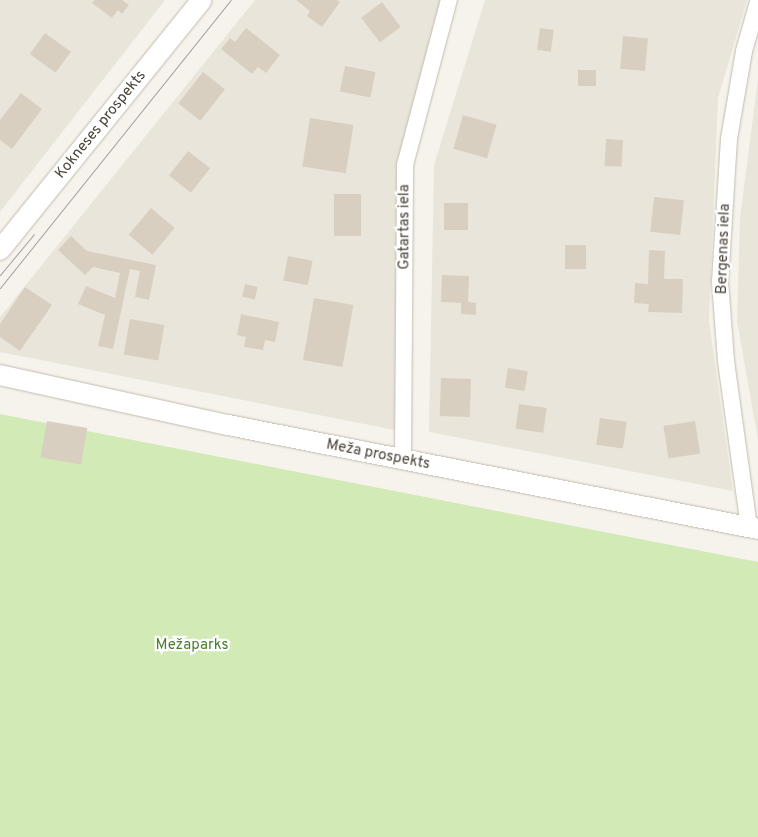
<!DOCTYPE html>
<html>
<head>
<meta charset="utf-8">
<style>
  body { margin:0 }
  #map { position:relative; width:758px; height:837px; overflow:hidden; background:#f6f3ec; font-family:Overpass,sans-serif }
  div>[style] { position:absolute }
  .residential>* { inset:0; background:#eae5da }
  .green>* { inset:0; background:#d2eab5 }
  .building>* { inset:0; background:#d8cfc1; transform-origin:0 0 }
  .roads { filter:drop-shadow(0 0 1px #c2bbae) drop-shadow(0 0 1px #c2bbae) }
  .minor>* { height:16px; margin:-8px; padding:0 8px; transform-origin:8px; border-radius:8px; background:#fff }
  .tertiary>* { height:20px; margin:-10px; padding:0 10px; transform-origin:10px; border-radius:10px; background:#fff }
  .tram>* { height:1px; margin:-0.5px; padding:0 0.5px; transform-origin:0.5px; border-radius:0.5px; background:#9a9a9a }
  span { translate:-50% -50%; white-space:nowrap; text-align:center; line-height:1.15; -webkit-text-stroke:4.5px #fff; paint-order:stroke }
  .street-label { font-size:15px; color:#4b4439 }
  .park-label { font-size:15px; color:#4a7f2a }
</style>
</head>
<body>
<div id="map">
  <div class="residential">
    <div style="clip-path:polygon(0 0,165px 0,0 212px)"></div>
    <div style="clip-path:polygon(255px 0,443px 0,397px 176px,395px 430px,0 352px,0 317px)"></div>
    <div style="clip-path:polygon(485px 0,747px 0,718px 98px,709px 321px,733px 491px,429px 432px,434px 165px)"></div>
    <div style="clip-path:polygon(758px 79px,758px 440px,737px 321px,740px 218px)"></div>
  </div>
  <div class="green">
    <div style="clip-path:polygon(0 414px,758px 562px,758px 837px,0 837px)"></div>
  </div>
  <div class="building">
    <div style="clip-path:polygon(94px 0,122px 0,129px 5px,122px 14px,118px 10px,112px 18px,92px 3px)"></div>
    <div style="clip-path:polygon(296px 0,337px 0,340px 2px,322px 27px,307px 16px,310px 11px)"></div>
    <div style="left:382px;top:2px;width:31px;height:26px;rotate:53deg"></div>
    <div style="clip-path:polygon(246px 28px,280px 55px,266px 73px,258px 67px,252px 74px,221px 49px,230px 38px,235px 42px)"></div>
    <div style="left:540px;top:28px;width:14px;height:22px;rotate:8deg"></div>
    <div style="left:45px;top:33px;width:32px;height:26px;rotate:36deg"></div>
    <div style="left:623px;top:36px;width:25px;height:33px;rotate:5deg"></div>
    <div style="left:345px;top:66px;width:31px;height:26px;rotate:11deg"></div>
    <div style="left:578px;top:70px;width:18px;height:16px"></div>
    <div style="left:203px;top:72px;width:28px;height:40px;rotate:38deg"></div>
    <div style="clip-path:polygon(21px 93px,42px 109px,12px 149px,0 140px,0 120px)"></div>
    <div style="left:463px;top:115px;width:35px;height:35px;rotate:16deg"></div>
    <div style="left:310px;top:118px;width:44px;height:49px;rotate:9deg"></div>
    <div style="left:606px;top:139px;width:17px;height:27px;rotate:3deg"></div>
    <div style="left:188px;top:151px;width:28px;height:31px;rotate:38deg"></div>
    <div style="left:334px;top:194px;width:27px;height:42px"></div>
    <div style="left:654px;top:197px;width:30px;height:35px;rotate:6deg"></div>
    <div style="left:444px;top:203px;width:24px;height:27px"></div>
    <div style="left:151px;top:208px;width:31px;height:35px;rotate:40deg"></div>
    <div style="clip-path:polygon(71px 236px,87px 251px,156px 265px,149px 300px,135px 297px,140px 271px,130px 269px,113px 349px,98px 346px,105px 315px,78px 304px,86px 286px,115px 298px,120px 273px,93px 267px,85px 275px,58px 250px)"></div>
    <div style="left:565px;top:245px;width:21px;height:24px"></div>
    <div style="clip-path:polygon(649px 250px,665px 251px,664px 279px,683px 279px,682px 313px,648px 312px,649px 304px,634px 303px,635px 283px,648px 284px)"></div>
    <div style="left:288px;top:256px;width:25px;height:25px;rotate:11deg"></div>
    <div style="clip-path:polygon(442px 275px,469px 276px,468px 302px,476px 303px,476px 315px,461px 314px,461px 303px,441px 302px)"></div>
    <div style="left:245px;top:284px;width:13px;height:13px;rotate:13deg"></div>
    <div style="clip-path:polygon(25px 287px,52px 305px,20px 351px,0 337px,0 324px)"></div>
    <div style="left:314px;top:298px;width:40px;height:63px;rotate:10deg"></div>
    <div style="clip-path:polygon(241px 314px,279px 322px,275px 342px,265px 340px,263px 350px,244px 347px,246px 337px,237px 335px)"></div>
    <div style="left:130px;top:319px;width:35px;height:36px;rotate:10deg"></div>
    <div style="left:508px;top:368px;width:20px;height:20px;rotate:9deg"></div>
    <div style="left:441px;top:378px;width:30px;height:38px;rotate:2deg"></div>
    <div style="left:519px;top:404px;width:28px;height:25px;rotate:8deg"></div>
    <div style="left:600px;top:418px;width:27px;height:27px;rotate:8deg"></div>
    <div style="left:47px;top:421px;width:41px;height:37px;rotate:10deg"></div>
    <div style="left:695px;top:421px;width:33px;height:32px;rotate:81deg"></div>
  </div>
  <div class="roads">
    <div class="minor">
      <div style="left:403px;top:460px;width:295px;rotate:-89.6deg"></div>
      <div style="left:405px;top:165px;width:171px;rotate:-75.1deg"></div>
      <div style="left:749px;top:527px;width:168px;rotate:-97.9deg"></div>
      <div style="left:726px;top:361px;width:79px;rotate:-94.3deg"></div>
      <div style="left:720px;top:282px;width:143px;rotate:-86.4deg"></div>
      <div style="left:729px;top:139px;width:89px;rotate:-80.3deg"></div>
      <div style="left:744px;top:51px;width:51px;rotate:-74.1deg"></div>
    </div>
    <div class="tertiary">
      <div style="left:0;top:250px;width:321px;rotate:-51.1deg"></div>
      <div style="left:0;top:375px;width:233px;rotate:12.4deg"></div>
      <div style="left:228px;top:425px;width:540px;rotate:11.1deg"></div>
    </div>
  </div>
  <div class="tram">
    <div style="left:0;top:275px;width:53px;rotate:-50.3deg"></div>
    <div style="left:0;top:288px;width:369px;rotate:-51.3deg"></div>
  </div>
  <div class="street-label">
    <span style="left:101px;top:125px;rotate:-51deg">Kokneses prospekts</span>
    <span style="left:405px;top:227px;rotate:-90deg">Gatartas iela</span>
    <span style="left:724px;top:249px;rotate:-88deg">Bergenas iela</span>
    <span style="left:378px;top:455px;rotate:11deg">Meža prospekts</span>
  </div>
  <div class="park-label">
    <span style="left:192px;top:646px">Mežaparks</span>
  </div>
</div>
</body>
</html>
